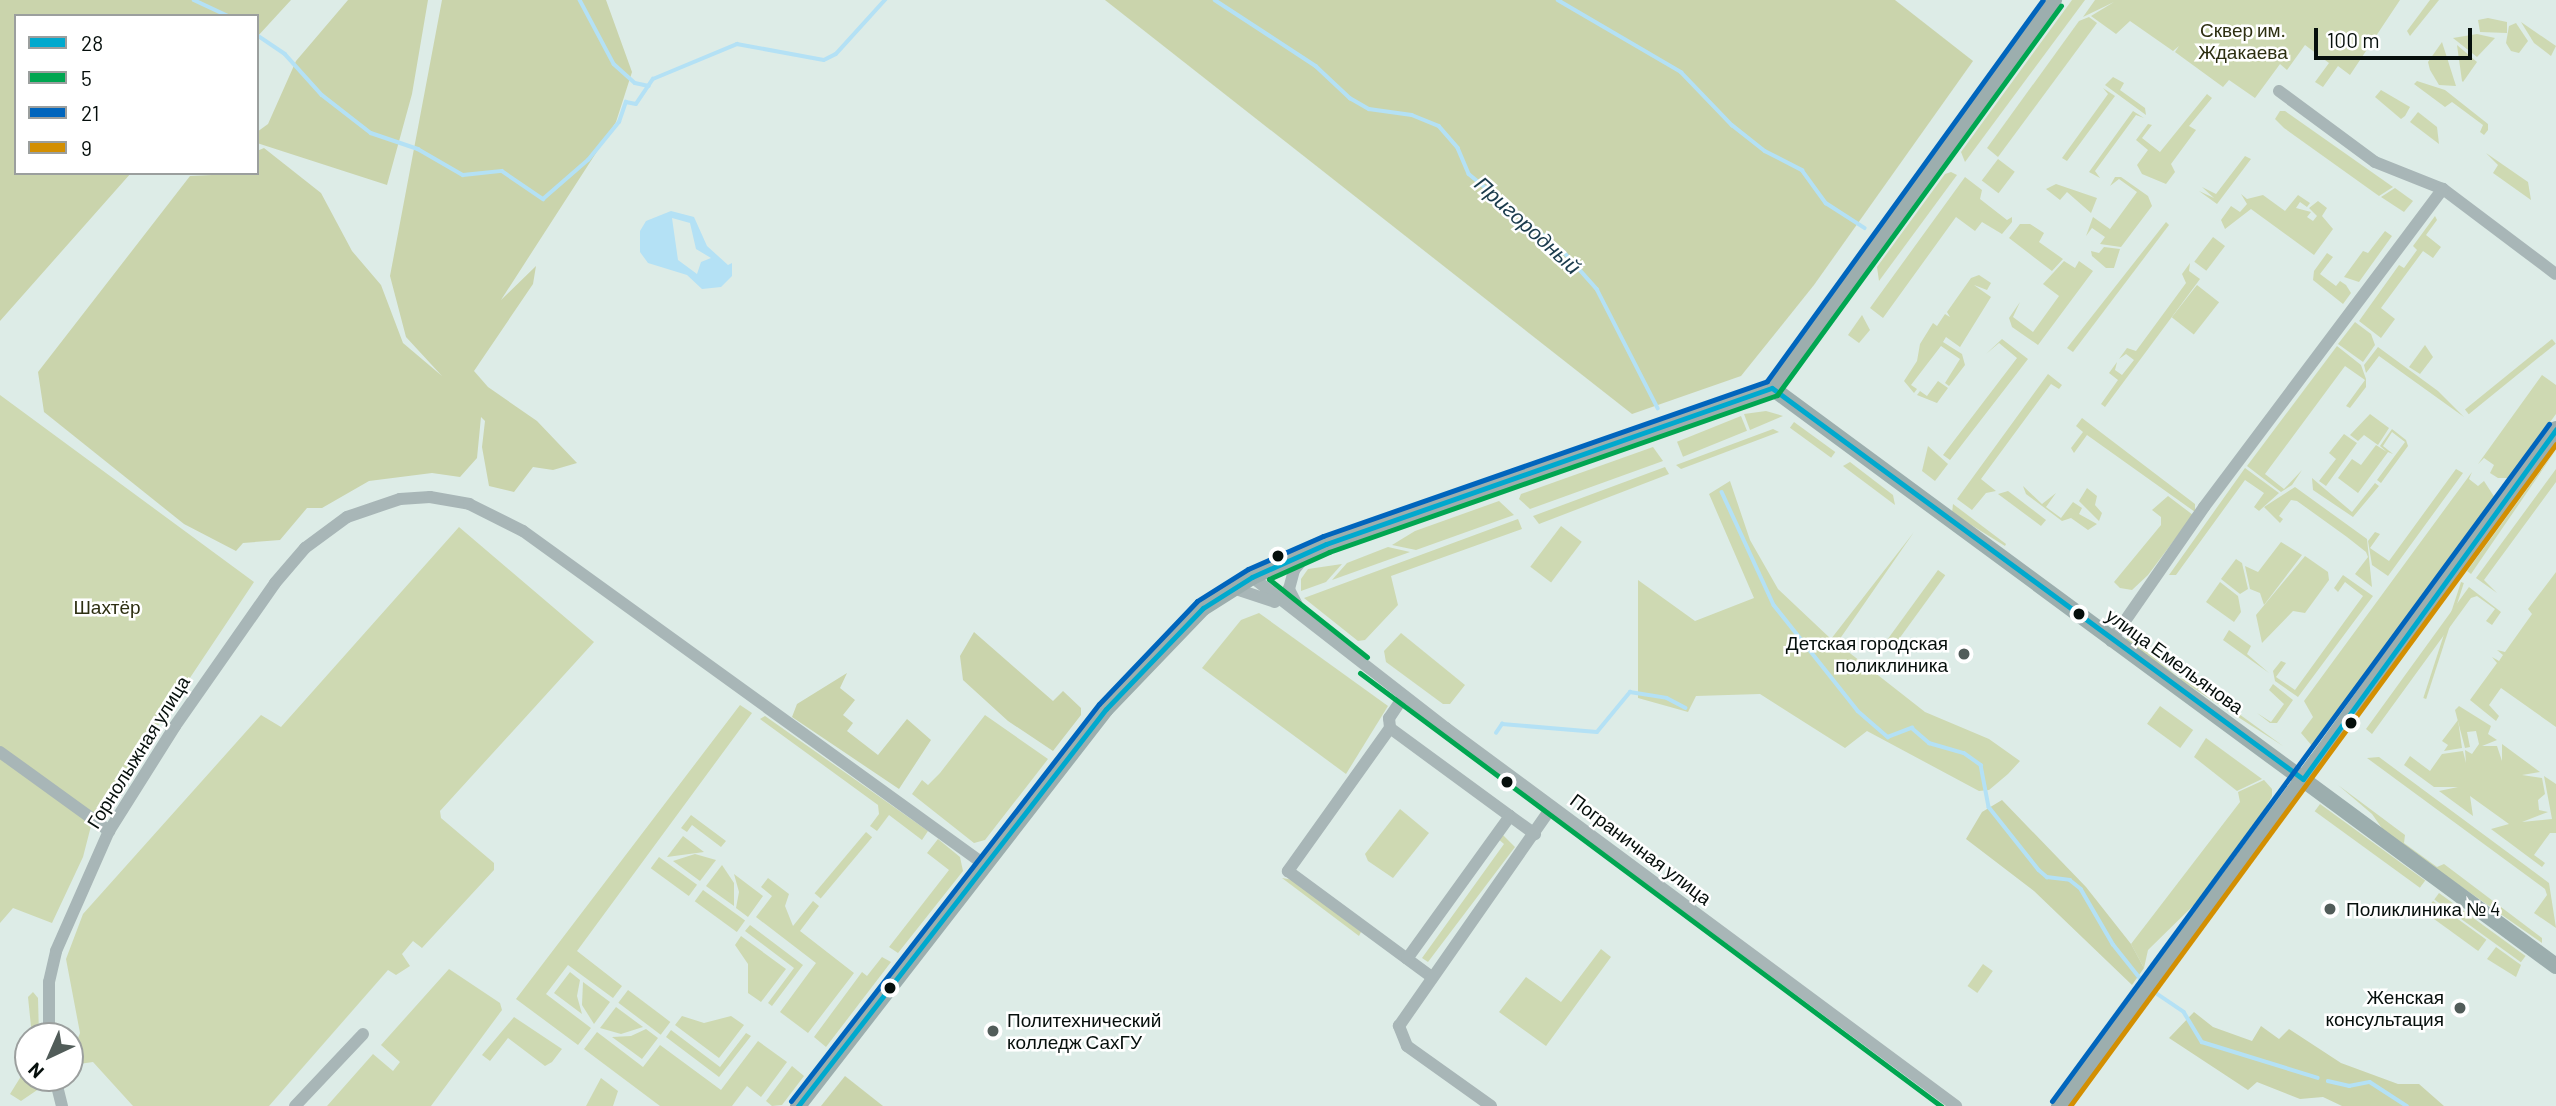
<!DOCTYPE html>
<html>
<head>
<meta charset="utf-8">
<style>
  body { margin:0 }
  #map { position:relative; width:2556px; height:1106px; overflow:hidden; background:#ddece7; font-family:Barlow,sans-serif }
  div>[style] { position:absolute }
  .green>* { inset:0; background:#ced9b2; transform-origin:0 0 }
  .forest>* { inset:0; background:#cad4ac }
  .water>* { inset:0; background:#b4e1f5 }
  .stream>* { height:3.5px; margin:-1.75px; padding:0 1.75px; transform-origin:1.75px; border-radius:1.75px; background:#b4e1f5 }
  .minor>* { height:12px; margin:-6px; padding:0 6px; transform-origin:6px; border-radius:6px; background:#a8b6b7 }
  .major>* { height:16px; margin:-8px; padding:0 8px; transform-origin:8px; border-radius:8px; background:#9caeae }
  .bus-1>* { height:5px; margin:-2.5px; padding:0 2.5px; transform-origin:2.5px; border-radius:2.5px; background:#00a9ce }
  .bus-2>* { height:5px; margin:-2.5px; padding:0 2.5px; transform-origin:2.5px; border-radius:2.5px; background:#00a651 }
  .bus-3>* { height:5px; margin:-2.5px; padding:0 2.5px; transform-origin:2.5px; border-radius:2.5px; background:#0065bd }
  .bus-4>* { height:5px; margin:-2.5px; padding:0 2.5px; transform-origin:2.5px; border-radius:2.5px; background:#d38f02 }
  .dots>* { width:19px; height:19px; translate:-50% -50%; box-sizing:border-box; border:4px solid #fff; border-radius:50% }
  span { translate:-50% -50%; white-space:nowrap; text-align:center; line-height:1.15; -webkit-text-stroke:5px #fff; paint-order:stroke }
  .park-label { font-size:19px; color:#2d2f11 }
  .poi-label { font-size:19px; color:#060f0c }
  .right { translate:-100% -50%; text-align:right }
  .left { translate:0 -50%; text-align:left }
  .street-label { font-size:19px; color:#060f0c }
  .water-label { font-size:21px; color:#1a3b4c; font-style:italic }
  .legend { position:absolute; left:14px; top:14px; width:245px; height:161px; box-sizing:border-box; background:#fff; border:2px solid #9b9f9e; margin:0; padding:9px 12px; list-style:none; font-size:21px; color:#060f0c }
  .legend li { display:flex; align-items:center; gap:14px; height:35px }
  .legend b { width:35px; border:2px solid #9b9f9e }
  .north { position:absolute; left:14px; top:1022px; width:70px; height:70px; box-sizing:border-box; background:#fff; border:2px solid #9b9f9e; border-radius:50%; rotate:224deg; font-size:19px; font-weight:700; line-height:28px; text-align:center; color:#060f0c }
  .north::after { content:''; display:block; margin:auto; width:24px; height:32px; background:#515c59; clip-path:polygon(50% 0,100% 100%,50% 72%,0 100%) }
  .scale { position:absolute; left:2314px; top:28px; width:158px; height:32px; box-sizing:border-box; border:4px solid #060f0c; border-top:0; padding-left:9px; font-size:21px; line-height:24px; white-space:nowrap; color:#060f0c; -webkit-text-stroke:5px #fff; paint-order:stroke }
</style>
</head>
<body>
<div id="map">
  <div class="green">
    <div style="clip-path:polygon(2072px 0,2085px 0,1965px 162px,1961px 152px)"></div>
    <div style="clip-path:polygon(2095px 0,2400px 0,2350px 75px,2338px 66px,2323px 87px,2315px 82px,2329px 63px,2305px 45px,2287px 70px,2280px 64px,2255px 98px,2229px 80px,2223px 87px,2175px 52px,2179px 46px,2173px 51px,2130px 21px,2116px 34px,2091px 16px,2114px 2px,2083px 17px)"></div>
    <div style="clip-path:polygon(2430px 0,2439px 0,2410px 36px,2407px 31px)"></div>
    <div style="clip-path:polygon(2089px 17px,2097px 23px,1998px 157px,1987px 148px,2079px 21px)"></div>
    <div style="clip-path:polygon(2488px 18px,2507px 22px,2507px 33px,2480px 32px,2478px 20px)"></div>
    <div style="clip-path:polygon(2521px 22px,2556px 46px,2551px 56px,2534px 43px)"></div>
    <div style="clip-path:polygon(2516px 23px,2528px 41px,2519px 53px,2511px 51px,2506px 43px,2509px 26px)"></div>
    <div style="clip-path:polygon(2477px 34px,2495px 38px,2477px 57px,2453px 38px)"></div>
    <div style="clip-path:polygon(2442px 42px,2456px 86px,2439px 85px,2430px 70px,2428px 62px)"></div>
    <div style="clip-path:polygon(2457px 45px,2477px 62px,2463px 82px,2462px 81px)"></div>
    <div style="clip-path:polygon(2113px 77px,2124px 83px,2120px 90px,2145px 108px,2146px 115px,2105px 85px)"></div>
    <div style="clip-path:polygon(2417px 81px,2445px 90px,2488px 124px,2488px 130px,2484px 135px,2480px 132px,2483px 125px,2452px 102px,2445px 107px,2414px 84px)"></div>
    <div style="clip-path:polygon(2103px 88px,2115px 96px,2067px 161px,2062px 158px,2108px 94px)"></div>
    <div style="clip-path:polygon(2381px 90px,2410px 107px,2405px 116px,2401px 119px,2375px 97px)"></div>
    <div style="clip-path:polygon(2207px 94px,2212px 98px,2189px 126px,2196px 130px,2171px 164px,2175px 172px,2166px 184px,2142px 174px,2137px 165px,2148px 150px,2136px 140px,2148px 124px,2152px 125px,2142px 138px,2160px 152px)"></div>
    <div style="clip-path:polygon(2133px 111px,2144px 118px,2136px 115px,2095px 171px,2100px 178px,2089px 172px)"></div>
    <div style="clip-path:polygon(2280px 111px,2285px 111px,2393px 187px,2379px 196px,2284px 128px,2275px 119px)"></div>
    <div style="clip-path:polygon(2418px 112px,2437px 127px,2439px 144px,2410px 122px)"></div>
    <div style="clip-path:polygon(2486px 153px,2528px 182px,2531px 200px,2493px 173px,2498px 165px)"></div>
    <div style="clip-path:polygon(2245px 156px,2251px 159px,2217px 204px,2199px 191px,2214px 198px,2202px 187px,2216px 194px)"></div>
    <div style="left:1998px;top:159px;width:21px;height:27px;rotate:37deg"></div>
    <div style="clip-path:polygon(1951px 172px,1957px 175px,1879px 281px,1877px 267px,1945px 174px)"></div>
    <div style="clip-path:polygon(1965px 177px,1982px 190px,1980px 199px,2007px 220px,2012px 217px,2012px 222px,2002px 234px,1982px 222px,1975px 231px,1956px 217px,1883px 318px,1870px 308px)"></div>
    <div style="clip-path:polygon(2115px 177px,2121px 177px,2148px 196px,2152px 206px,2121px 247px,2100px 244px,2105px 237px,2092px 228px,2086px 236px,2093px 217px,2110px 229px,2137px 192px,2119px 179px,2110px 186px)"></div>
    <div style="clip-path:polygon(2056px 184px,2097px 198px,2091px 213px,2067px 192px,2060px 200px,2046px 189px)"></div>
    <div style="clip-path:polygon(2395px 188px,2413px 201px,2404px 212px,2381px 197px)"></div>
    <div style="clip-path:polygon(2241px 194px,2247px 199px,2263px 195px,2285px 211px,2298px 195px,2310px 203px,2307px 207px,2300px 202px,2296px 208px,2311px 212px,2307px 217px,2313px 221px,2317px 216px,2309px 208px,2318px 201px,2327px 208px,2322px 216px,2333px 229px,2314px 255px,2251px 209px,2225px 229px,2221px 220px,2231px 206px,2240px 212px,2247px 204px)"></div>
    <div style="clip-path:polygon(2435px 216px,2437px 220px,2426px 235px,2441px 247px,2433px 258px,2423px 251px,2381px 308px,2395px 319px,2381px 338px,2359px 321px,2399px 265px,2404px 268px,2417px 250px,2413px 246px)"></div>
    <div style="clip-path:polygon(2166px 222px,2169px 225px,2073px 352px,2067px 348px)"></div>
    <div style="clip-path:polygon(2020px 224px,2030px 224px,2044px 233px,2039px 242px,2063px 259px,2052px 271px,2009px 238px)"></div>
    <div style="clip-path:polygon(2385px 231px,2392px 236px,2359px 282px,2344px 277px,2363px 251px,2368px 253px)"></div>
    <div style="left:2213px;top:237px;width:15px;height:31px;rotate:37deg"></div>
    <div style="clip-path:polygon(2104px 247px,2120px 249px,2114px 268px,2106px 268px,2092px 256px,2091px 251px,2099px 253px)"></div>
    <div style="clip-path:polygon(2327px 253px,2333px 257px,2320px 274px,2336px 286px,2340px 281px,2346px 285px,2351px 293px,2343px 304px,2313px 280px,2314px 271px)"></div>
    <div style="clip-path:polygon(2064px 261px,2075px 268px,2079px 261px,2093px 271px,2038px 345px,2012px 327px,2009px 318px,2020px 302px,2013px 317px,2033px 332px,2059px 296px,2043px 284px)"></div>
    <div style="clip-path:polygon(2190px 263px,2189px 271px,2200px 279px,2105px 407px,2101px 404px,2118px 380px,2109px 373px,2117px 362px,2115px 370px,2122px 375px,2134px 360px,2126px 354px,2119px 359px,2127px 348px,2136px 351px,2186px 283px,2182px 274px)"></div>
    <div style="clip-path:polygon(1979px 275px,1991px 283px,1987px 290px,1974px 285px,1991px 297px,1960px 347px,1946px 337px,1943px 342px,1962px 354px,1965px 365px,1949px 386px,1945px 383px,1960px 359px,1941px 346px,1911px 385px,1917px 389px,1914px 393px,1904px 381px,1917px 361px,1920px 344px,1933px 323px,1937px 326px,1945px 314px,1950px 317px,1947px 312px,1971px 278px)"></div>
    <div style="left:2197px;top:285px;width:28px;height:41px;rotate:38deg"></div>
    <div style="clip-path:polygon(1862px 315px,1870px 330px,1859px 343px,1848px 335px)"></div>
    <div style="clip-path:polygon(2355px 322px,2371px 334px,2375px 345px,2363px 362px,2338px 344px)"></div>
    <div style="clip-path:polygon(2002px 339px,2028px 359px,1950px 460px,1943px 455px,2017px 358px,1999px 343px,1986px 354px)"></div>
    <div style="left:2552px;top:339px;width:6px;height:112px;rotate:51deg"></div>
    <div style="clip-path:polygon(2425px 345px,2433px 357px,2420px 374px,2409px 367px)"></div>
    <div style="clip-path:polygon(2337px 346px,2361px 365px,2366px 379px,2366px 387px,2350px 408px,2346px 406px,2365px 380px,2345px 366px,2265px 474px,2284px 489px,2302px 470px,2292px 485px,2281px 492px,2247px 466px)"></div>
    <div style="clip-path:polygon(2378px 347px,2438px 391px,2464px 417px,2379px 356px,2366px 373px,2364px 365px)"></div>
    <div style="clip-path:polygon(2048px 374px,2062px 385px,2059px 389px,2051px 384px,1981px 479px,1996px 491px,1986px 493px,1972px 510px,1957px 499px)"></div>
    <div style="clip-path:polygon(2542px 375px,2556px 385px,2556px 414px,2509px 478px,2498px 478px,2490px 473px,2494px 465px,2484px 458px,2478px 464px)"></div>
    <div style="clip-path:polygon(1938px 381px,1948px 388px,1937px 403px,1917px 395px,1920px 391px,1927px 396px)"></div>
    <div style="clip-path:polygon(0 395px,254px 582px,91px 826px,83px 857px,52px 923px,13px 908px,0 923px)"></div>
    <div style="clip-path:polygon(1766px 411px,1783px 416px,1750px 430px,1744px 414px)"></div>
    <div style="clip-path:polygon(2370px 414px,2389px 428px,2378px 445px,2364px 435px,2358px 441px,2350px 435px)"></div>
    <div style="left:1741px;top:416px;width:16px;height:69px;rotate:68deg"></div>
    <div style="clip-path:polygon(2082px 418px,2195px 504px,2195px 512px,2087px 435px,2074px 453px,2071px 448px,2083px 432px,2076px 426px)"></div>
    <div style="left:1794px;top:422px;width:51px;height:7px;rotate:36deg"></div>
    <div style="clip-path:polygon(1773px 429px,1779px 432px,1681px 469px,1676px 465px)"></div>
    <div style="clip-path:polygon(2392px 429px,2406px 440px,2408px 446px,2381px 483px,2377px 480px,2405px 442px,2392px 432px,2383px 446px,2393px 454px,2388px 452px,2358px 493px,2338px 478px,2352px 459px,2361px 465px,2376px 445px,2387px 452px,2380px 446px)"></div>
    <div style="clip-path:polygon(2344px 434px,2357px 443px,2326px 486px,2319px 481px,2336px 459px,2329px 453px)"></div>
    <div style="clip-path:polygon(1928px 446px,1948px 464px,1935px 481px,1922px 471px)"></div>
    <div style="clip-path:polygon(1653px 447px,1663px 461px,1530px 509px,1519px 499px,1521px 494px)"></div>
    <div style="clip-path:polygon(2556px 450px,2471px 574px,2467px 571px)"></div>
    <div style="clip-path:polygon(1850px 462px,1893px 495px,1895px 505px,1843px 466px)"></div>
    <div style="clip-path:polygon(1665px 467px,1669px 474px,1539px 524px,1533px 516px)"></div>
    <div style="clip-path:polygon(2245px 468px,2279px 493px,2259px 511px,2254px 507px,2264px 493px,2245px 480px,2176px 575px,2169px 575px)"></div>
    <div style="clip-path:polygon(2456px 469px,2463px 473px,2388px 576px,2372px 565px,2368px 541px,2375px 532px,2380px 534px,2370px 548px,2389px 561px)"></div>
    <div style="clip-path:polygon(2556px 469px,2556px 482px,2484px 580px,2497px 593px,2476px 578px)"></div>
    <div style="clip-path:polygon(2472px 472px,2469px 479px,2478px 486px,2484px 481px,2495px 498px,2313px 747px,2301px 733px,2313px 717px,2304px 701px)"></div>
    <div style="clip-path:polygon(2312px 478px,2352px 512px,2375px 483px,2379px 486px,2353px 517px,2313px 490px)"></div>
    <div style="clip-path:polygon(1730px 481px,1750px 540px,1778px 589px,1831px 639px,1914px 532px,1837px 643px,1925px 712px,1989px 739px,2020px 761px,2008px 774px,1989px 790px,1979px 791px,1867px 731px,1845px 748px,1760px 694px,1696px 696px,1688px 712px,1638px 698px,1638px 580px,1695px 621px,1754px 598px,1709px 494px)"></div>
    <div style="clip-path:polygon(2023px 486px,2042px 504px,2056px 493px,2046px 507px,2061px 518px,2073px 502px,2082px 508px,2079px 514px,2097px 524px,2088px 530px,2071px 518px,2062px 521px,2026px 494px)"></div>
    <div style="clip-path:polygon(2295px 487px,2367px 539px,2372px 587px,2355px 574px,2368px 557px,2366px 552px,2347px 537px,2297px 501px,2291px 500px,2279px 516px,2283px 519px,2280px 523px,2264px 507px)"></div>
    <div style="clip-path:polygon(2087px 488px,2097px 496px,2095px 505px,2102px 513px,2099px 521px,2079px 501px)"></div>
    <div style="clip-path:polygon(2008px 491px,2046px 520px,2041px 526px,1998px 494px)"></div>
    <div style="clip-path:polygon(2168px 496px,2193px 515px,2148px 575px,2132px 590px,2120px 588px,2114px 582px,2161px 525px,2161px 517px,2152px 510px)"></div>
    <div style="clip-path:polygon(1499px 501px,1514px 515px,1416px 550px,1392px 545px,1415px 531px)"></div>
    <div style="clip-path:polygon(1953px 504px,2006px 544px,2005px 546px,1952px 513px)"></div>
    <div style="clip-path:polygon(1518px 519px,1522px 529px,1391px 576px,1398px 605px,1365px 640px,1358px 641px,1304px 598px)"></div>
    <div style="left:1561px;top:526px;width:26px;height:51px;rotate:37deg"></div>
    <div style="clip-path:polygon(459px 527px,594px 642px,440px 811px,441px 818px,494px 863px,494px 870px,422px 948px,413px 941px,402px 954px,410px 966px,396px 975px,388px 970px,269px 1106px,133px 1106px,93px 1062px,79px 1064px,75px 1046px,80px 1033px,66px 959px,83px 914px,261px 715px,281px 727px)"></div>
    <div style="clip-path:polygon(2281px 542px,2302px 555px,2264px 605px,2260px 593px,2250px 589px,2245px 566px,2258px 572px)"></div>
    <div style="clip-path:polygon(1388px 547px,1410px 552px,1332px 580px,1347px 563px)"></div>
    <div style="clip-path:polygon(2305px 556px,2328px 572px,2329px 580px,2305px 613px,2293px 611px,2262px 643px,2256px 615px)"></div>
    <div style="clip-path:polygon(2236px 559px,2242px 563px,2248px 589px,2240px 594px,2221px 579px)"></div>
    <div style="clip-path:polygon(1342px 564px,1326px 582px,1301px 591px,1301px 579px,1308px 569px)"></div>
    <div style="left:1938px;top:570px;width:9px;height:94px;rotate:36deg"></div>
    <div style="clip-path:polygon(2556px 572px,2556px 727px,2501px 688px,2489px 705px,2499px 716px,2496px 721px,2470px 700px,2497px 663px,2492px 657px,2499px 661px,2503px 655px,2497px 650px,2505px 652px,2532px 614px,2528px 609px)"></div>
    <div style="clip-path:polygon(2343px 575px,2373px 596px,2298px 697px,2275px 681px,2273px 671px,2281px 661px,2286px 663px,2276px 677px,2295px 690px,2363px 596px,2345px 582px,2338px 592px,2334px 588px)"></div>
    <div style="clip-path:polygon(2220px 582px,2238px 596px,2241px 612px,2234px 622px,2206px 602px)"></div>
    <div style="left:2461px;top:582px;width:3px;height:122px;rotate:18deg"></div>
    <div style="clip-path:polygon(2469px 587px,2501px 612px,2492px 625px,2486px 621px,2495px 609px,2477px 596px,2471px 598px,2372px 734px,2366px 729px)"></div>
    <div style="clip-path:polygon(1259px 613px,1388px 706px,1346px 774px,1202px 668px,1241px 620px)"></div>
    <div style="clip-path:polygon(2229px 630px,2251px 646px,2247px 654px,2269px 673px,2223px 640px)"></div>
    <div style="clip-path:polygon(1401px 633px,1465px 685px,1450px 704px,1443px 704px,1386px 662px,1384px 651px)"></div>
    <div style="clip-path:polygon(2129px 637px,2179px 678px,2195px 682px,2283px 746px,2179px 679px,2124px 640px)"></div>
    <div style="clip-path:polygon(2273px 684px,2293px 700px,2277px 723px,2270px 723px,2257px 713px,2271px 722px,2284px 704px,2269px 690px)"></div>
    <div style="clip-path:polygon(740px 705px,752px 713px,577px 951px,622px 986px,613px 998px,568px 965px,546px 994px,591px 1028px,578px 1045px,516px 999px)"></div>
    <div style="left:2160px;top:706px;width:41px;height:22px;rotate:36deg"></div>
    <div style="clip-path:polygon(2459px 706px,2491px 726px,2488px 734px,2497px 740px,2482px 746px,2497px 746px,2502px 761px,2502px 744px,2540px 772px,2522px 775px,2542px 778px,2545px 794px,2538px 800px,2539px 810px,2548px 812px,2522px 822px,2552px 819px,2544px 776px,2556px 784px,2556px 833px,2550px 833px,2534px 855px,2545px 863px,2542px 867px,2491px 829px,2509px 824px,2470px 796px,2473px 816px,2439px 791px,2458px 787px,2434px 787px,2404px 765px,2410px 756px,2430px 771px,2442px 754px,2463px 751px,2466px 763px,2465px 750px,2472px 754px,2479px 744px,2476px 731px,2467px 732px,2470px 747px,2465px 748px,2455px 710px)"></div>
    <div style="clip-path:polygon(985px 715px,1048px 759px,985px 840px,974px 843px,912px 794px,922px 780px,928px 785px,940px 773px)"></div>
    <div style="clip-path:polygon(765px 716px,928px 831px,922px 840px,889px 815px,877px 831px,870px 826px,879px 814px,878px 805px,760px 719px)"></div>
    <div style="clip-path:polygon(2458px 720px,2462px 748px,2444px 751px,2448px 745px,2442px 741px)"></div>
    <div style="clip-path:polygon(2206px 738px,2262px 779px,2237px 791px,2194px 757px)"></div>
    <div style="clip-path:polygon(2379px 757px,2549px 883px,2556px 928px,2534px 913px,2547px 895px,2545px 889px,2367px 758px)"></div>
    <div style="clip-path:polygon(2264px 780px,2272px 789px,2272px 796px,2257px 823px,2200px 899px,2148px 950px,2144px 968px,2131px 944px,2240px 802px,2238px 792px)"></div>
    <div style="clip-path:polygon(2338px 785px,2405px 835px,2404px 843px,2437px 867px,2444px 864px,2542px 938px,2542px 943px,2386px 834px,2372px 814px)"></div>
    <div style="left:2320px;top:804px;width:130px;height:9px;rotate:36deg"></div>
    <div style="clip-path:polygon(1400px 809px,1429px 833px,1393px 878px,1368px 861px,1365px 854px)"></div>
    <div style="clip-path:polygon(691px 815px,726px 841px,721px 847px,692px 825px,687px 832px,681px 828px)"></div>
    <div style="left:866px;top:832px;width:8px;height:80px;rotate:40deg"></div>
    <div style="clip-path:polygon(1501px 833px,1515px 847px,1428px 962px,1422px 958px,1504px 844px,1497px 838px)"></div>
    <div style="clip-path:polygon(683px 836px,704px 852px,667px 857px)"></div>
    <div style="clip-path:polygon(938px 839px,960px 857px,963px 871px,898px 953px,889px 947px,949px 870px,927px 853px)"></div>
    <div style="clip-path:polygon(695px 854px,716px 860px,700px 881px,673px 861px)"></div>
    <div style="left:659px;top:857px;width:47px;height:14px;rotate:36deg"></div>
    <div style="clip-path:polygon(722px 865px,734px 883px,734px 906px,706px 886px)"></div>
    <div style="clip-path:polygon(734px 874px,763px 896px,748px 917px,736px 908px,739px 892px)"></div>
    <div style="clip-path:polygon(768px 878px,789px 894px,785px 906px,793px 926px,813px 901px,819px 906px,800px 931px,854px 973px,808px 1033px,780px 1012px,816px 963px,756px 917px,772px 896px,761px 887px)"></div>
    <div style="clip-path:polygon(1282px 878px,1294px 880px,1361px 932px,1359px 936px)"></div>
    <div style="left:703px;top:890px;width:52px;height:14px;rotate:36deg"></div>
    <div style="left:2439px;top:893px;width:107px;height:8px;rotate:36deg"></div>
    <div style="left:2433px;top:901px;width:66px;height:14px;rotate:36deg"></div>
    <div style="clip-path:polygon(750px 925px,803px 965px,772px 1006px,768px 1003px,794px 968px,745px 931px)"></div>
    <div style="clip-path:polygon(741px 936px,786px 969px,761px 1002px,748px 993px,748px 964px,735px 945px)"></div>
    <div style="clip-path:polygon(2496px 947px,2521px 965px,2516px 977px,2487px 959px)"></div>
    <div style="clip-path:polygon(1601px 949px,1611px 957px,1546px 1046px,1499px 1012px,1526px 977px,1561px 1002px)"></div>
    <div style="clip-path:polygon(882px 957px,891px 962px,826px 1047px,814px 1037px,862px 972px,867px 976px)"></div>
    <div style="left:1983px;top:964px;width:12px;height:27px;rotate:35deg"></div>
    <div style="clip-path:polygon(449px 969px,500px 1003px,502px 1010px,431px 1106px,327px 1106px,373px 1054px,393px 1071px,400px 1062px,381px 1045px)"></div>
    <div style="clip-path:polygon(570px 972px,580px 980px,577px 996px,582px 1014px,554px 993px)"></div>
    <div style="clip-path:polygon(583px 982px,610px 1002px,594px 1024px,582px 1005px)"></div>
    <div style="left:628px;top:990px;width:53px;height:16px;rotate:37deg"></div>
    <div style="clip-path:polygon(33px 992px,38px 998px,39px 1036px,32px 1036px,28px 997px)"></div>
    <div style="clip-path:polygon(616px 1007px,643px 1027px,621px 1034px,600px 1028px)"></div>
    <div style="clip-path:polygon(682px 1016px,704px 1023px,731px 1016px,744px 1025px,719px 1058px,675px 1025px)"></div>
    <div style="clip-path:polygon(514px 1017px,562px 1049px,552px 1062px,545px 1066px,508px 1038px,490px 1061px,482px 1055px)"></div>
    <div style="clip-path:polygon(646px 1029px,658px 1038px,642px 1059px,612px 1037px,631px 1036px)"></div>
    <div style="clip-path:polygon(671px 1030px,720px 1067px,746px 1033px,751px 1036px,719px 1077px,666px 1037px)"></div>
    <div style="clip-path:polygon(597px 1032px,643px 1067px,660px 1045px,721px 1090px,758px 1041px,787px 1062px,761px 1097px,747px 1086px,732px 1106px,660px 1106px,584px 1049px)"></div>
    <div style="clip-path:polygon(28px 1065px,28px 1078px,45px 1078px,46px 1084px,21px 1101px,10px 1094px)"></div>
    <div style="clip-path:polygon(792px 1066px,804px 1076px,782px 1105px,772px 1106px,766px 1101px)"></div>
    <div style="clip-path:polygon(601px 1078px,618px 1091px,613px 1106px,586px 1106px)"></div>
  </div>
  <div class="forest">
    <div style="clip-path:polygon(0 0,291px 0,257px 37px,257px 16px,16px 16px,16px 173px,131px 173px,0 321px)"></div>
    <div style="clip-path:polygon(348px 0,428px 0,412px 94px,387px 185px,257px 143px,257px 132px,268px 124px,296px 61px)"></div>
    <div style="clip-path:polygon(442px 0,606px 0,632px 72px,616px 122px,501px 300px,536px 266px,533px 284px,474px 371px,488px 387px,537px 421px,577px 463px,553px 470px,533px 467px,514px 492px,489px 486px,482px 447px,485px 421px,481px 417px,477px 458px,460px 477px,432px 473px,369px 481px,322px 508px,307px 508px,280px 540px,243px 543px,236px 551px,184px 524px,44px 412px,38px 372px,190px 176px,257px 173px,257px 151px,264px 148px,321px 193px,352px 251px,381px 285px,403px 343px,442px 376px,406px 337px,390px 276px)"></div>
    <div style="clip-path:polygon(1105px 0,1895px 0,1973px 61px,1814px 285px,1741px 376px,1632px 414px)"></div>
    <div style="clip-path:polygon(974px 632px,1053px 701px,1063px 691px,1081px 708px,1081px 715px,1053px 751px,1008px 721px,963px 680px,960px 656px)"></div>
    <div style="clip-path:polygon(847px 673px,840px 688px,855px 700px,843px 715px,853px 723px,847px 731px,878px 755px,907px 719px,931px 740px,899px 789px,792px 717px,797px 704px)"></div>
    <div style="clip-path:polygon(2002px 800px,2086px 887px,2131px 944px,2144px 968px,2132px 985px,2034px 891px,1966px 839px,1982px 812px)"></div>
    <div style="clip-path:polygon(2194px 1012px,2213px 1027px,2252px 1041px,2261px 1026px,2279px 1039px,2289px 1029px,2341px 1063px,2398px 1084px,2419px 1084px,2444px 1106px,2342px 1106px,2323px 1097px,2300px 1099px,2257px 1082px,2248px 1090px,2169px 1038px)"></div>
    <div style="clip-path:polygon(845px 1076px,883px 1106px,821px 1106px)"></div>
  </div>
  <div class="water">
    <div style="clip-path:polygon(evenodd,671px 211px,694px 217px,707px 246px,728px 265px,732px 263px,732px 276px,721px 287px,702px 289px,687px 275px,648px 263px,640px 252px,640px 231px,646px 221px,671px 211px,672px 218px,690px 223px,696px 249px,711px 258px,701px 262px,697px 274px,678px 260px,672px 218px)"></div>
  </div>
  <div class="stream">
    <div style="left:194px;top:0;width:38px;rotate:25deg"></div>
    <div style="left:580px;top:0;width:72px;rotate:62deg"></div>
    <div style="left:614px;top:64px;width:28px;rotate:42deg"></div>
    <div style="left:635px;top:83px;width:14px;rotate:12deg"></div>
    <div style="left:1215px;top:0;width:121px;rotate:33.2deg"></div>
    <div style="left:1316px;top:66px;width:47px;rotate:43.3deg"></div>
    <div style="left:1350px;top:98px;width:22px;rotate:30deg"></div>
    <div style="left:1369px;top:109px;width:43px;rotate:7.9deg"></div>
    <div style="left:1412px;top:115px;width:29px;rotate:22deg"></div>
    <div style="left:1439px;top:126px;width:29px;rotate:49deg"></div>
    <div style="left:1458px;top:148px;width:28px;rotate:67deg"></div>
    <div style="left:1469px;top:174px;width:123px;rotate:39.4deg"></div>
    <div style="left:1564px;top:252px;width:50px;rotate:48.3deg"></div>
    <div style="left:1597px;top:289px;width:134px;rotate:62.9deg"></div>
    <div style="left:1558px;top:0;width:143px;rotate:30.3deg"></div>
    <div style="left:1681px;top:72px;width:74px;rotate:46.1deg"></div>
    <div style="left:1732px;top:125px;width:42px;rotate:38.2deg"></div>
    <div style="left:1765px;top:151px;width:42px;rotate:27.2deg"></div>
    <div style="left:1802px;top:170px;width:41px;rotate:54deg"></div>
    <div style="left:1826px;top:203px;width:46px;rotate:32.7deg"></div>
    <div style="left:257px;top:35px;width:34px;rotate:34deg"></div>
    <div style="left:285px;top:54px;width:55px;rotate:47.9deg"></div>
    <div style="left:322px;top:95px;width:62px;rotate:37.8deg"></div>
    <div style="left:371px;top:133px;width:50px;rotate:18.8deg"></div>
    <div style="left:418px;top:149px;width:52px;rotate:30deg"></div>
    <div style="left:463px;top:175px;width:39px;rotate:-6deg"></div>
    <div style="left:502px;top:171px;width:50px;rotate:34.3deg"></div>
    <div style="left:543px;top:199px;width:60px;rotate:-40.9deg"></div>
    <div style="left:588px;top:160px;width:49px;rotate:-50.8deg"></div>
    <div style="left:619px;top:122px;width:21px;rotate:-71deg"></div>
    <div style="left:626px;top:102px;width:10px;rotate:11deg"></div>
    <div style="left:636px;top:104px;width:30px;rotate:-56deg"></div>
    <div style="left:653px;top:79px;width:91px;rotate:-22.6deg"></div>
    <div style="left:737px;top:44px;width:88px;rotate:10.4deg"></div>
    <div style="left:824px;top:60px;width:13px;rotate:-27deg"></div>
    <div style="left:836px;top:54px;width:73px;rotate:-47.8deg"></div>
    <div style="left:1722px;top:492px;width:124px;rotate:65.3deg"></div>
    <div style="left:1774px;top:605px;width:135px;rotate:51.6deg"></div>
    <div style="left:1858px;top:711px;width:40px;rotate:41deg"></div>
    <div style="left:1888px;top:737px;width:26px;rotate:-21deg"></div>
    <div style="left:1912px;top:728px;width:23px;rotate:41deg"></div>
    <div style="left:1929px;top:743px;width:36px;rotate:16deg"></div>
    <div style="left:1964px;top:753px;width:21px;rotate:35deg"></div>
    <div style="left:1981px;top:765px;width:43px;rotate:79.2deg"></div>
    <div style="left:1989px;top:807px;width:80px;rotate:51.6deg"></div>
    <div style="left:2039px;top:870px;width:11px;rotate:41deg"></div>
    <div style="left:2047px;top:877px;width:23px;rotate:7deg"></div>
    <div style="left:2070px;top:880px;width:14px;rotate:39deg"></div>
    <div style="left:2081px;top:889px;width:64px;rotate:59.8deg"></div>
    <div style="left:2113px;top:944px;width:50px;rotate:51.5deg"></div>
    <div style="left:1496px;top:733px;width:11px;rotate:-56deg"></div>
    <div style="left:1502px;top:724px;width:95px;rotate:4.8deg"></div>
    <div style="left:1597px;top:732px;width:52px;rotate:-50.5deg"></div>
    <div style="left:1630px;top:692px;width:37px;rotate:9deg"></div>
    <div style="left:1667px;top:698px;width:21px;rotate:28deg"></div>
    <div style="left:2153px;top:991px;width:37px;rotate:34deg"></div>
    <div style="left:2184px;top:1012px;width:35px;rotate:59deg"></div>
    <div style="left:2202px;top:1042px;width:121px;rotate:17.2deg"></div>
    <div style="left:2328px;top:1081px;width:22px;rotate:13deg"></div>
    <div style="left:2349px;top:1086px;width:21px;rotate:-11deg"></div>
    <div style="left:2370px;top:1082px;width:44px;rotate:33deg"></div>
  </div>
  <div class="minor">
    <div style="left:2279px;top:91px;width:119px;rotate:36.5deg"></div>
    <div style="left:2375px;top:162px;width:73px;rotate:21.7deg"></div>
    <div style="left:2443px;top:189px;width:141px;rotate:37deg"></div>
    <div style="left:1252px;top:577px;width:246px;rotate:37.9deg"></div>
    <div style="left:1446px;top:728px;width:635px;rotate:36.54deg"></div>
    <div style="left:1236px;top:589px;width:41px;rotate:18.4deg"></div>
    <div style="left:1300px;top:611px;width:25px;rotate:-117deg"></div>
    <div style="left:1289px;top:589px;width:20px;rotate:-75deg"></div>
    <div style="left:1294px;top:570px;width:22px;rotate:-51deg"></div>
    <div style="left:2111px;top:641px;width:163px;rotate:-55.2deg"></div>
    <div style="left:2204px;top:507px;width:398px;rotate:-53.1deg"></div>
    <div style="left:1404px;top:696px;width:27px;rotate:124deg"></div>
    <div style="left:1389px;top:718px;width:10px;rotate:84deg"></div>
    <div style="left:1390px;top:728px;width:176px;rotate:125.5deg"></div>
    <div style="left:1288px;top:871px;width:179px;rotate:36.4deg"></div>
    <div style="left:1390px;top:728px;width:149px;rotate:36.3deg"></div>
    <div style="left:1510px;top:816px;width:176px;rotate:125.8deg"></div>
    <div style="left:0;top:752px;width:135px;rotate:35.9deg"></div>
    <div style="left:1510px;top:816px;width:31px;rotate:36deg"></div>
    <div style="left:49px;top:1036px;width:54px;rotate:-90deg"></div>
    <div style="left:49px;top:982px;width:32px;rotate:-77deg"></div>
    <div style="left:56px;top:951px;width:131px;rotate:-66.2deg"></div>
    <div style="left:109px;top:831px;width:124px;rotate:-57.8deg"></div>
    <div style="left:175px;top:726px;width:174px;rotate:-55deg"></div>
    <div style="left:275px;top:583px;width:46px;rotate:-49.4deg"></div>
    <div style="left:305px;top:548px;width:52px;rotate:-36.4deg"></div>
    <div style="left:347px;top:517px;width:56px;rotate:-18.8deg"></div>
    <div style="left:400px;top:499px;width:30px;rotate:-4deg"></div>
    <div style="left:430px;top:497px;width:40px;rotate:10deg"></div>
    <div style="left:469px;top:504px;width:60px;rotate:26.6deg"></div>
    <div style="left:523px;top:531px;width:570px;rotate:35.86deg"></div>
    <div style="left:55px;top:1078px;width:29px;rotate:76deg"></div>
    <div style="left:295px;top:1106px;width:99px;rotate:-46.6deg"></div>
    <div style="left:1491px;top:1106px;width:103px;rotate:-144.5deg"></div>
    <div style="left:1407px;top:1046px;width:22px;rotate:-112deg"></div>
    <div style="left:1399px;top:1026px;width:267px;rotate:-55.1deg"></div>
  </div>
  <div class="major">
    <div style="left:1772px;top:388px;width:974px;rotate:36.4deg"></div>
    <div style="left:798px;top:1106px;width:502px;rotate:-52.2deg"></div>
    <div style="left:1106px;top:709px;width:140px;rotate:-46.2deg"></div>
    <div style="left:1203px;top:608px;width:58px;rotate:-32.3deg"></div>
    <div style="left:1252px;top:577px;width:81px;rotate:-24deg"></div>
    <div style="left:1326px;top:544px;width:472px;rotate:-19.3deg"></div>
    <div style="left:1772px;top:388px;width:480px;rotate:-54deg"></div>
    <div style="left:2059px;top:1106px;width:432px;rotate:-53.3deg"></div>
    <div style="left:2317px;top:760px;width:408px;rotate:-54.2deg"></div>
  </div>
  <div class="bus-1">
    <div style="left:1772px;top:388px;width:659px;rotate:36.37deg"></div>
    <div style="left:2303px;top:779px;width:432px;rotate:-54.1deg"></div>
    <div style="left:798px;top:1106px;width:502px;rotate:-52.2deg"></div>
    <div style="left:1106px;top:709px;width:140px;rotate:-46.2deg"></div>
    <div style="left:1203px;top:608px;width:58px;rotate:-32.3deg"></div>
    <div style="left:1252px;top:577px;width:81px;rotate:-24deg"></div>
    <div style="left:1326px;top:544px;width:472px;rotate:-19.3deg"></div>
  </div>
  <div class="bus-2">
    <div style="left:1367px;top:657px;width:125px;rotate:-141.5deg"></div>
    <div style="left:1269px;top:579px;width:66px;rotate:-24.2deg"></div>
    <div style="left:1329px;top:552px;width:475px;rotate:-19.3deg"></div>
    <div style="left:1777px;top:395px;width:482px;rotate:-53.9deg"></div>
    <div style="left:1360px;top:673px;width:725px;rotate:36.7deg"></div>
  </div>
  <div class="bus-3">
    <div style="left:791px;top:1101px;width:502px;rotate:-52.2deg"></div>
    <div style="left:1099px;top:704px;width:142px;rotate:-46.4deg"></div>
    <div style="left:1197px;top:601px;width:60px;rotate:-32.1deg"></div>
    <div style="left:1248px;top:569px;width:82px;rotate:-23.7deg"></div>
    <div style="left:1323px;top:536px;width:470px;rotate:-19.2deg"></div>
    <div style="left:1767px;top:381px;width:470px;rotate:-54.1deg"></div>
    <div style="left:2052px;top:1101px;width:840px;rotate:-53.72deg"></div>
  </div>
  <div class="bus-4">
    <div style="left:2070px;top:1106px;width:821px;rotate:-53.72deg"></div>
  </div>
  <div class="dots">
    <div style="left:1278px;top:556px;background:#060f0c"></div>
    <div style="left:2079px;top:614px;background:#060f0c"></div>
    <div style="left:1964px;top:654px;background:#515c59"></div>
    <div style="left:2351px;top:723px;background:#060f0c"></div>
    <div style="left:1507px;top:782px;background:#060f0c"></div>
    <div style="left:2330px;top:909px;background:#515c59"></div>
    <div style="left:890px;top:988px;background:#060f0c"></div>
    <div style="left:2460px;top:1008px;background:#515c59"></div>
    <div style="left:993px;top:1031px;background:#515c59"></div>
  </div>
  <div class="park-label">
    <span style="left:2243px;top:41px">Сквер им.<br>Ждакаева</span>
    <span style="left:107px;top:607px">Шахтёр</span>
  </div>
  <div class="poi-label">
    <span class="right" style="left:1948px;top:654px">Детская городская<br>поликлиника</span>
    <span class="left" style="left:2346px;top:909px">Поликлиника № 4</span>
    <span class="right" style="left:2444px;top:1008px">Женская<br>консультация</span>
    <span class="left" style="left:1007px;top:1031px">Политехнический<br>колледж СахГУ</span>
  </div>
  <div class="street-label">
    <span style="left:2175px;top:661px;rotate:36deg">улица Емельянова</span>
    <span style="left:138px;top:752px;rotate:-58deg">Горнолыжная улица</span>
    <span style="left:1641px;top:849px;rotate:37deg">Пограничная улица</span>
  </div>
  <div class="water-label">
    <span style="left:1528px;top:225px;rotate:42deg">Пригородный</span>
  </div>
  <ul class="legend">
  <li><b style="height:9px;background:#00a9ce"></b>28</li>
  <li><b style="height:9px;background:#00a651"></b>5</li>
  <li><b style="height:9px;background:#0065bd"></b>21</li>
  <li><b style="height:9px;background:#d38f02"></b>9</li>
  </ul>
  <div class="north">N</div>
  <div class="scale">100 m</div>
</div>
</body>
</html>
